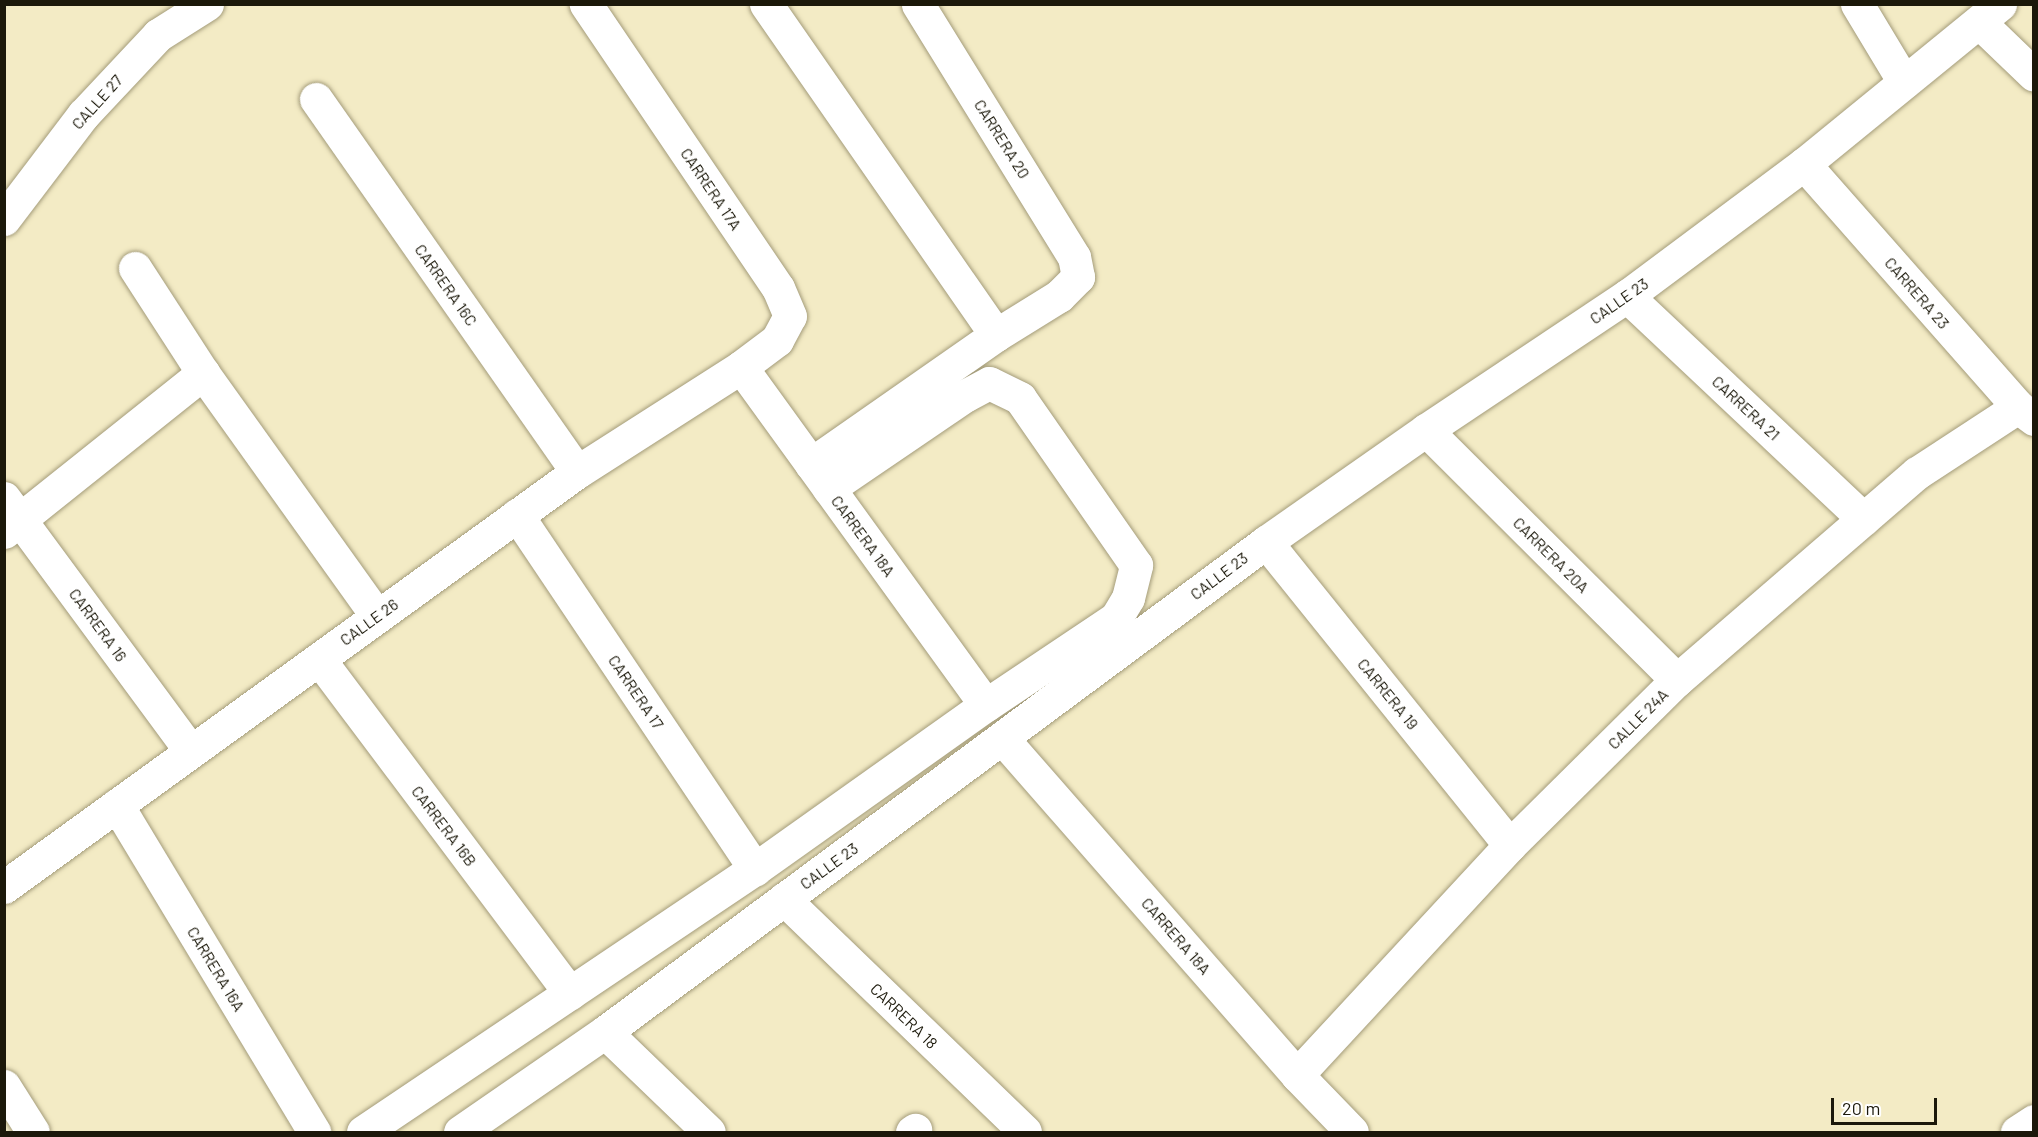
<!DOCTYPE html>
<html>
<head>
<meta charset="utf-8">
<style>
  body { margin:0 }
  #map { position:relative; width:2038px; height:1137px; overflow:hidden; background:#f3ebc5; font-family:Barlow,sans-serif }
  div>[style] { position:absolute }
  .roads { filter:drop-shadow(0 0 2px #a49c7a) drop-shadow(0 0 2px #a49c7a) }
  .street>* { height:33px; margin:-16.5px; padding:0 16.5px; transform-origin:16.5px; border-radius:16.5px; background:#fff }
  span { translate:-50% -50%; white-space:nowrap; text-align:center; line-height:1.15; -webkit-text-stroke:6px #fff; paint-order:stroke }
  .street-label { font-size:16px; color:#1b180a }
  .frame { position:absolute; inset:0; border:6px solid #1b180a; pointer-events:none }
  .scale { position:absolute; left:1831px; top:1098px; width:106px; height:27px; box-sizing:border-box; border:3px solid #1b180a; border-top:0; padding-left:8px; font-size:18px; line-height:21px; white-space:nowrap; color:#1b180a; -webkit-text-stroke:4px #fff; paint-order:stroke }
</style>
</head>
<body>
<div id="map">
  <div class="roads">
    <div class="street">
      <div style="left:766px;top:4px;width:403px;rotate:55.2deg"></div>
      <div style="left:1857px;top:4px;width:91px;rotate:58.9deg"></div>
      <div style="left:1979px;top:22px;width:76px;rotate:43.9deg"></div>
      <div style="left:316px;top:99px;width:455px;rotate:55deg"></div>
      <div style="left:1804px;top:164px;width:324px;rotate:48.6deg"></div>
      <div style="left:2018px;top:407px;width:20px;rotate:37deg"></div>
      <div style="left:4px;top:219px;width:131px;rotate:-52.8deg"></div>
      <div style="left:83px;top:115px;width:110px;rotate:-46.8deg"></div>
      <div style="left:158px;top:35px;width:58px;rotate:-32.3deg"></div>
      <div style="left:135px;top:268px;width:125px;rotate:57.1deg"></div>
      <div style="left:203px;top:373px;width:299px;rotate:54.4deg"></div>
      <div style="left:1627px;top:296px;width:325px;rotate:43.3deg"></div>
      <div style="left:741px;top:367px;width:417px;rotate:54.1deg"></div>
      <div style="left:1426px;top:430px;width:354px;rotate:44.9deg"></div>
      <div style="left:811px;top:464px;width:226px;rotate:-34.9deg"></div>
      <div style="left:996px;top:335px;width:74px;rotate:-31.8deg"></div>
      <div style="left:1059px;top:296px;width:27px;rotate:-45deg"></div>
      <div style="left:1078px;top:277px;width:20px;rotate:-101deg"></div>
      <div style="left:1074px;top:257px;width:297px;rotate:-121.7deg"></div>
      <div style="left:4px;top:498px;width:315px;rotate:53.6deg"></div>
      <div style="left:517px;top:515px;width:427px;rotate:56.1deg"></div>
      <div style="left:4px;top:532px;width:255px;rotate:-38.6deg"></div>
      <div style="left:1266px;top:542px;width:389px;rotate:51.2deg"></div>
      <div style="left:319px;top:659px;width:418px;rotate:53.1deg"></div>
      <div style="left:1002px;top:738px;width:448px;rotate:48.8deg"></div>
      <div style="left:1297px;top:1075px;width:79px;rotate:46deg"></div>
      <div style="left:117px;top:805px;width:382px;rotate:58.9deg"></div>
      <div style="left:4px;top:887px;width:707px;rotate:-35.91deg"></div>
      <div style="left:577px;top:472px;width:195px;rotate:-32.6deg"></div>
      <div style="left:741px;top:367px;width:45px;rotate:-36.9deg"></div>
      <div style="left:777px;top:340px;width:27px;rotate:-62deg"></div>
      <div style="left:790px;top:316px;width:30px;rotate:-113deg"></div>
      <div style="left:778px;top:288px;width:343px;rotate:-124.1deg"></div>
      <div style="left:784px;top:899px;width:335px;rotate:44deg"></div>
      <div style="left:605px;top:1032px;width:144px;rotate:43.9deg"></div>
      <div style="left:1297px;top:1075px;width:313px;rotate:-47.2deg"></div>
      <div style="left:1510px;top:845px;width:235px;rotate:-44.7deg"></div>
      <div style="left:1677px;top:680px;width:317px;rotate:-40.8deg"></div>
      <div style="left:1917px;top:473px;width:121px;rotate:-33.2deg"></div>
      <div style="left:4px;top:1086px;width:54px;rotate:57.8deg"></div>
      <div style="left:363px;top:1132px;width:472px;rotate:-33.9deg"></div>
      <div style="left:755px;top:869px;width:283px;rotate:-35.4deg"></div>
      <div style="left:986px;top:705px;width:156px;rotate:-33.8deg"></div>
      <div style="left:1116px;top:618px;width:23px;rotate:-59deg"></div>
      <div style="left:1128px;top:598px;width:34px;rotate:-76deg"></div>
      <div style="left:1136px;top:565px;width:203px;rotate:-124.8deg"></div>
      <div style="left:1020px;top:398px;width:34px;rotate:-154deg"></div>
      <div style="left:989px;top:383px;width:26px;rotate:152deg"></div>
      <div style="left:966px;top:395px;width:166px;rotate:145.8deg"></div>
      <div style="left:460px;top:1132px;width:176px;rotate:-34.6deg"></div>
      <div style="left:605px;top:1032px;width:823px;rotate:-36.55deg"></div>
      <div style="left:1266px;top:542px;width:195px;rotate:-35deg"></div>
      <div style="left:1426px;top:430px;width:242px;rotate:-33.7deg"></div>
      <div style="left:1627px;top:296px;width:221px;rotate:-36.7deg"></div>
      <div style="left:1804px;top:164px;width:253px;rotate:-39.2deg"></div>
      <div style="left:912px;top:1132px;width:4px;rotate:-34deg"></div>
      <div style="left:2017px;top:1132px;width:20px;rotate:-33deg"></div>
    </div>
  </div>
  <div class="street-label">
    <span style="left:97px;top:102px;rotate:-48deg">CALLE 27</span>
    <span style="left:1002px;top:139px;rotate:58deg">CARRERA 20</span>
    <span style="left:711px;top:189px;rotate:56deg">CARRERA 17A</span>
    <span style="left:446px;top:285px;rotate:55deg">CARRERA 16C</span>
    <span style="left:1917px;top:293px;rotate:49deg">CARRERA 23</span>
    <span style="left:1619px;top:301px;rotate:-35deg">CALLE 23</span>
    <span style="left:1746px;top:408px;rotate:43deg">CARRERA 21</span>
    <span style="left:863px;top:536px;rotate:54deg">CARRERA 18A</span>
    <span style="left:1551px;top:555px;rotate:45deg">CARRERA 20A</span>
    <span style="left:1219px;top:576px;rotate:-37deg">CALLE 23</span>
    <span style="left:369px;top:622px;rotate:-36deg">CALLE 26</span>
    <span style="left:98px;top:625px;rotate:54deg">CARRERA 16</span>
    <span style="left:636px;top:692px;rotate:56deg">CARRERA 17</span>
    <span style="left:1388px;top:694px;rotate:51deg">CARRERA 19</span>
    <span style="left:1638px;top:719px;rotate:-45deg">CALLE 24A</span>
    <span style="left:444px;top:826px;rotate:53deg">CARRERA 16B</span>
    <span style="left:829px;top:866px;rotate:-36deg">CALLE 23</span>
    <span style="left:1176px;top:936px;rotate:49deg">CARRERA 18A</span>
    <span style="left:216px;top:969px;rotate:59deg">CARRERA 16A</span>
    <span style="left:904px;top:1016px;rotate:44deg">CARRERA 18</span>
  </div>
  <div class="frame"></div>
  <div class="scale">20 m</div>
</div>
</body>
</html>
